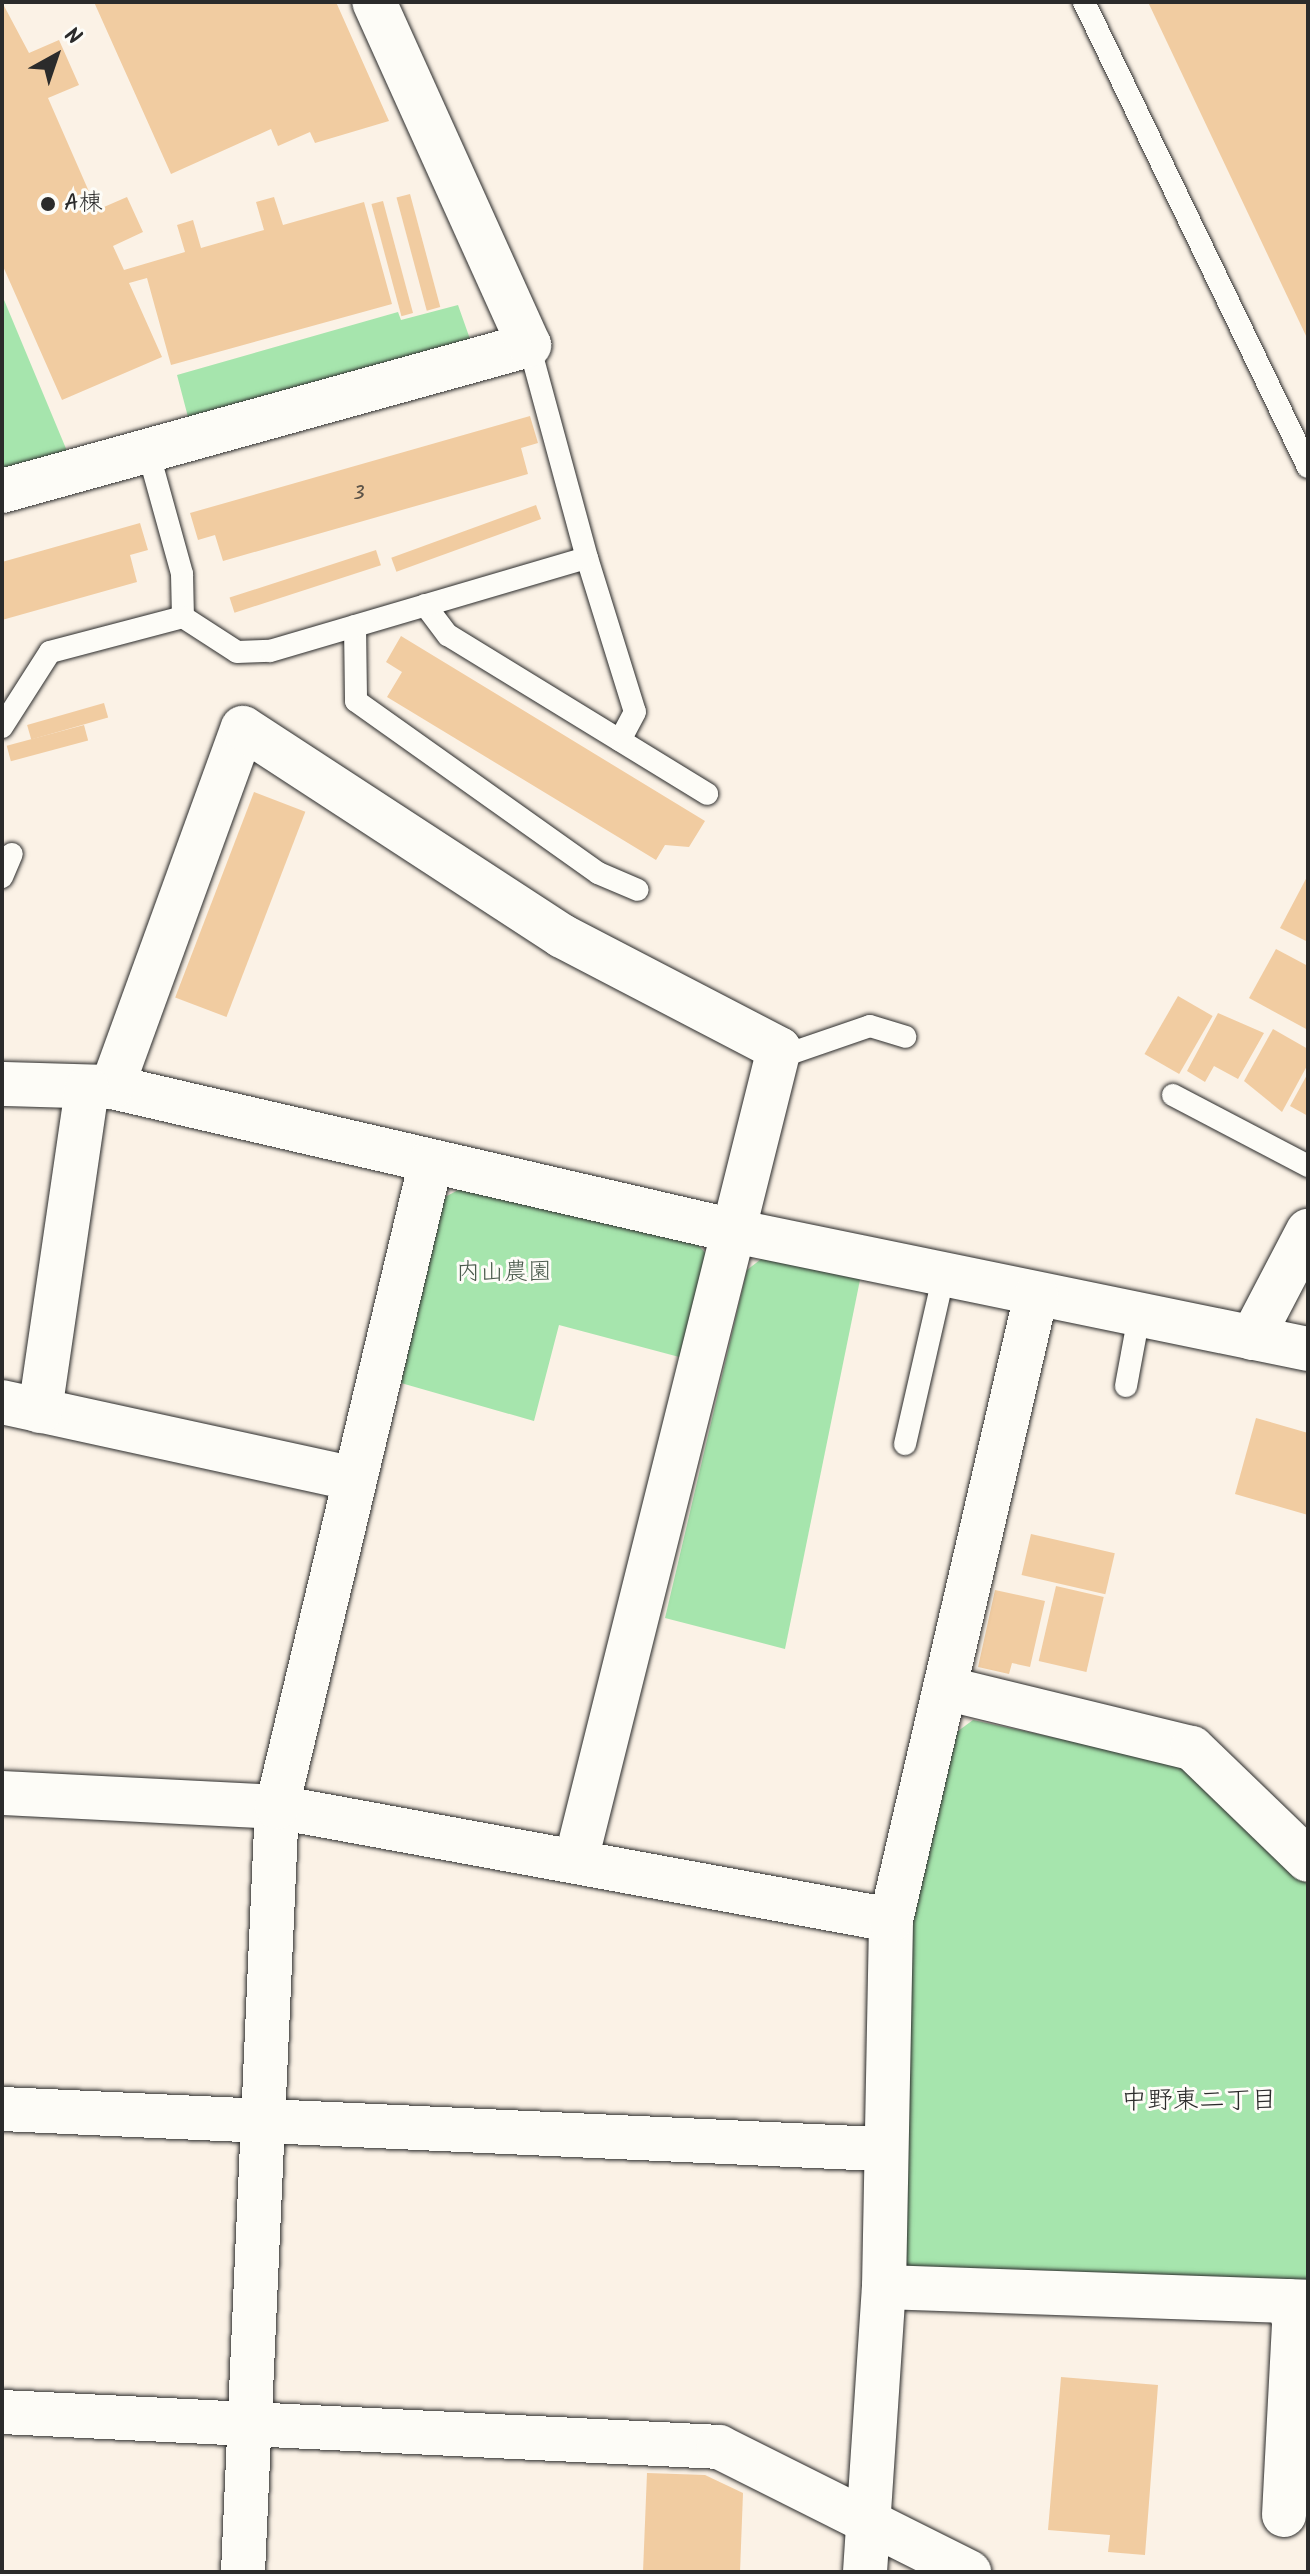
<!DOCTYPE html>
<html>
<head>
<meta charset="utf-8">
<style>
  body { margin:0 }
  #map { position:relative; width:1310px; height:2574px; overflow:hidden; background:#fbf2e6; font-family:Kalam,"Klee One",sans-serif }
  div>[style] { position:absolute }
  .green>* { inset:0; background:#a6e5ad }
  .building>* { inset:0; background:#f1cca1; transform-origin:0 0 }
  .roads { filter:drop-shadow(0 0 2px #2b2b2b) drop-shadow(0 0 2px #2b2b2b) }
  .lane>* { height:22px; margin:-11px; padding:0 11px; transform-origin:11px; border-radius:11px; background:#fdfcf7 }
  .street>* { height:44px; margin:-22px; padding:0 22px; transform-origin:22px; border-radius:22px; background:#fdfcf7 }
  .dots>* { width:22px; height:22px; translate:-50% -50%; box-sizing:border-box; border:4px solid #fdfcf7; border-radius:50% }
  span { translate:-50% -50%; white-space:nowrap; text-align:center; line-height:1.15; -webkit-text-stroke:6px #fdfcf7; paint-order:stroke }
  .number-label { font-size:20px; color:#5c5348 }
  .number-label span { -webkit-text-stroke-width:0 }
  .poi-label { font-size:24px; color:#2b2b2b }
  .left { translate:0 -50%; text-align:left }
  .park-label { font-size:24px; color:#4a5a4c }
  .neighbourhood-label { font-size:26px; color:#2b2b2b }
  .frame { position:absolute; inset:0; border:4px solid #2b2b2b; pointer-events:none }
  .north { position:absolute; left:16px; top:16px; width:80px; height:80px; -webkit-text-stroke:6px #fdfcf7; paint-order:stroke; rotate:40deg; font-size:22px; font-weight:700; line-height:32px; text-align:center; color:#2b2b2b }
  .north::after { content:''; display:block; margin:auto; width:28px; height:36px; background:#2b2b2b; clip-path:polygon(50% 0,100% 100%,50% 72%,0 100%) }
</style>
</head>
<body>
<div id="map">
  <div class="green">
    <div style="clip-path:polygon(2px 295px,67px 451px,2px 469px)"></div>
    <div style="clip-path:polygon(458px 305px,470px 339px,188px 417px,177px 375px,398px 312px,401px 320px)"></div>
    <div style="clip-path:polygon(464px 1187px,696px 1242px,712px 1261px,683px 1358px,559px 1325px,534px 1421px,401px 1383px,443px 1198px)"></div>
    <div style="clip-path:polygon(765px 1256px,861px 1275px,785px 1649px,665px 1618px,747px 1270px)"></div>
    <div style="clip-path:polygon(973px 1720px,1189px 1767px,1308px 1885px,1308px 2289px,912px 2272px,902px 2261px,907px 1932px,954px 1734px)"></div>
  </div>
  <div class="building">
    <div style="clip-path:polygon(2px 2px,29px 53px,59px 40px,79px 85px,48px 98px,97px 210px,127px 197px,143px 232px,113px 246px,124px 270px,185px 252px,177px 225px,193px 220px,201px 248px,264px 230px,256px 202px,274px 197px,283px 225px,364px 202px,392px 304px,171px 365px,147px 278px,129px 283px,162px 357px,62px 400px,2px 264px)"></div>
    <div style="clip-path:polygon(94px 2px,336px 2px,389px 121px,315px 143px,310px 132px,278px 146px,271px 129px,171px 174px)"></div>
    <div style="clip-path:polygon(1148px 2px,1308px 2px,1308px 340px)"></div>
    <div style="left:410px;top:194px;width:117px;height:14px;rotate:75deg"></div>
    <div style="left:383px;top:201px;width:116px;height:12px;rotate:75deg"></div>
    <div style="clip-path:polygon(530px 416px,538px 443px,521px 448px,528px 474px,223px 561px,215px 535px,198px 540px,190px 513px)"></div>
    <div style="left:536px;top:505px;width:15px;height:154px;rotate:70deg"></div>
    <div style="clip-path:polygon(140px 523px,148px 550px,130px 555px,137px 582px,2px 620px,2px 562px)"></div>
    <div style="left:376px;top:550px;width:16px;height:154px;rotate:72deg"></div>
    <div style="clip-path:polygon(401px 636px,705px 821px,689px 847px,665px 845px,656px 860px,387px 697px,402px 672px,386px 662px)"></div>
    <div style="left:104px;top:703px;width:15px;height:80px;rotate:74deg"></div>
    <div style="left:84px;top:725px;width:16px;height:80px;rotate:75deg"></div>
    <div style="left:254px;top:792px;width:55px;height:220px;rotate:21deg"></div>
    <div style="clip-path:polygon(1308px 875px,1308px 942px,1280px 928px)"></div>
    <div style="clip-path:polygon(1276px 949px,1308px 966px,1308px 1030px,1249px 998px)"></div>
    <div style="left:1178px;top:996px;width:40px;height:67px;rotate:30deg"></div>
    <div style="clip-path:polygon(1218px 1013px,1264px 1033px,1238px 1079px,1214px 1066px,1205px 1082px,1187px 1071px)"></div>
    <div style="clip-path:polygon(1273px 1029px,1308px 1049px,1308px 1064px,1282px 1112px,1244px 1081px)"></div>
    <div style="clip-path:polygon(1308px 1073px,1308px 1116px,1290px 1106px)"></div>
    <div style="clip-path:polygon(1256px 1418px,1308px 1433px,1308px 1515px,1235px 1494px)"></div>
    <div style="left:1031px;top:1534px;width:86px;height:42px;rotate:13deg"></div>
    <div style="left:1056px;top:1586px;width:49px;height:77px;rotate:13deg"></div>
    <div style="clip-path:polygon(995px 1590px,1045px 1601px,1030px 1667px,1012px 1663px,1009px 1674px,978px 1667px)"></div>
    <div style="clip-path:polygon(1061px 2377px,1158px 2385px,1145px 2555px,1108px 2552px,1110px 2535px,1048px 2530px)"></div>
    <div style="clip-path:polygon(647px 2473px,705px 2475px,743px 2493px,740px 2572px,643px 2572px)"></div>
  </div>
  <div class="roads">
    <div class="lane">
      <div style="left:1084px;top:2px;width:516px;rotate:64.28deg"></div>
      <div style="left:148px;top:451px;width:128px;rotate:74.5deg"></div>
      <div style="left:182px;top:574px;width:43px;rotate:88.7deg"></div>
      <div style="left:587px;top:558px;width:161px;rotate:72.7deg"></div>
      <div style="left:635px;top:712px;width:32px;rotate:118deg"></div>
      <div style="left:425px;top:605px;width:38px;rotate:53deg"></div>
      <div style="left:448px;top:635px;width:304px;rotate:31.5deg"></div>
      <div style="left:355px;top:626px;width:75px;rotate:89.2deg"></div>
      <div style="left:356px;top:701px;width:297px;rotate:35.4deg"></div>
      <div style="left:598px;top:873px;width:43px;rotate:23deg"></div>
      <div style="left:2px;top:727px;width:89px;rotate:-57.4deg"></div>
      <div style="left:50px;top:652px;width:138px;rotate:-14.7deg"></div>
      <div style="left:183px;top:617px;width:64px;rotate:32.9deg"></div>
      <div style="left:237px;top:652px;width:33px;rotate:-2deg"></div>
      <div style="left:270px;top:651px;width:330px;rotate:-16.4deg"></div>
      <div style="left:587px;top:558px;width:221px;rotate:-105.2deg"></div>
      <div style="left:2px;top:877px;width:25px;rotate:-67deg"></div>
      <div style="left:777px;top:1058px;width:98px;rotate:-19deg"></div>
      <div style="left:870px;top:1026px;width:37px;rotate:17deg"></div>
      <div style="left:1173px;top:1095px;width:153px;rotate:27.7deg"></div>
      <div style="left:1126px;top:1386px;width:71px;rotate:-79.5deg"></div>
      <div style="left:905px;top:1444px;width:174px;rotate:-77.1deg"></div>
    </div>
    <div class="street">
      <div style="left:2px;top:491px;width:547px;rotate:-15.48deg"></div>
      <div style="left:529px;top:345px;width:376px;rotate:-114.3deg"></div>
      <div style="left:2px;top:1084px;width:110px;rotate:1.6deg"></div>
      <div style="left:112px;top:1087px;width:638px;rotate:13.03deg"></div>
      <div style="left:734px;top:1231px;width:586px;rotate:11.62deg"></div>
      <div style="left:112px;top:1087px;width:382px;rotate:-70deg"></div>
      <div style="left:243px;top:728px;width:381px;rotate:33.1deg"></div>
      <div style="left:562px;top:936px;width:245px;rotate:27.5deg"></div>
      <div style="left:779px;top:1049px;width:836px;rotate:104.05deg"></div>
      <div style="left:1252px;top:1338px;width:121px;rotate:-62.4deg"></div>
      <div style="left:2px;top:1402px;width:358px;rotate:12.3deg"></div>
      <div style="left:40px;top:1411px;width:326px;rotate:-81.7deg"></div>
      <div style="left:945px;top:1688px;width:254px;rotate:13.7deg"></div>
      <div style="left:1192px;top:1748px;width:161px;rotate:44deg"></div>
      <div style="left:2px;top:1793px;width:275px;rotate:2.9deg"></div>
      <div style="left:277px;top:1807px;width:624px;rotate:10.43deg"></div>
      <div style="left:2px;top:2109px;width:880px;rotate:2.61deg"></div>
      <div style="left:884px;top:2287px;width:424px;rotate:2deg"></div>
      <div style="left:2px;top:2412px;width:718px;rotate:2.79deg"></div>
      <div style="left:719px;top:2447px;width:280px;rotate:26.6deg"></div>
      <div style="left:1284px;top:2515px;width:194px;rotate:-87deg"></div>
      <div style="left:1294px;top:2321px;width:21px;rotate:-107deg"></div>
      <div style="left:243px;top:2572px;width:766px;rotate:-87.46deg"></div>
      <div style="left:277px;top:1807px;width:664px;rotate:-76.59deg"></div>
      <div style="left:865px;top:2572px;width:286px;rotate:-86.2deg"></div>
      <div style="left:884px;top:2287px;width:367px;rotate:-88.9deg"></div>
      <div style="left:891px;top:1920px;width:642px;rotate:-76.94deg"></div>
    </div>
  </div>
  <div class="dots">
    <div style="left:48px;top:204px;background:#2b2b2b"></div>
  </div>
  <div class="number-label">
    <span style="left:359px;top:494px">3</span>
  </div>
  <div class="poi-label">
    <span class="left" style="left:64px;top:204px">A棟</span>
  </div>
  <div class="park-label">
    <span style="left:504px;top:1273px">内山農園</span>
  </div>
  <div class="neighbourhood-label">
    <span style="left:1199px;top:2102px">中野東二丁目</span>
  </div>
  <div class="frame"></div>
  <div class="north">N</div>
</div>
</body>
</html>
